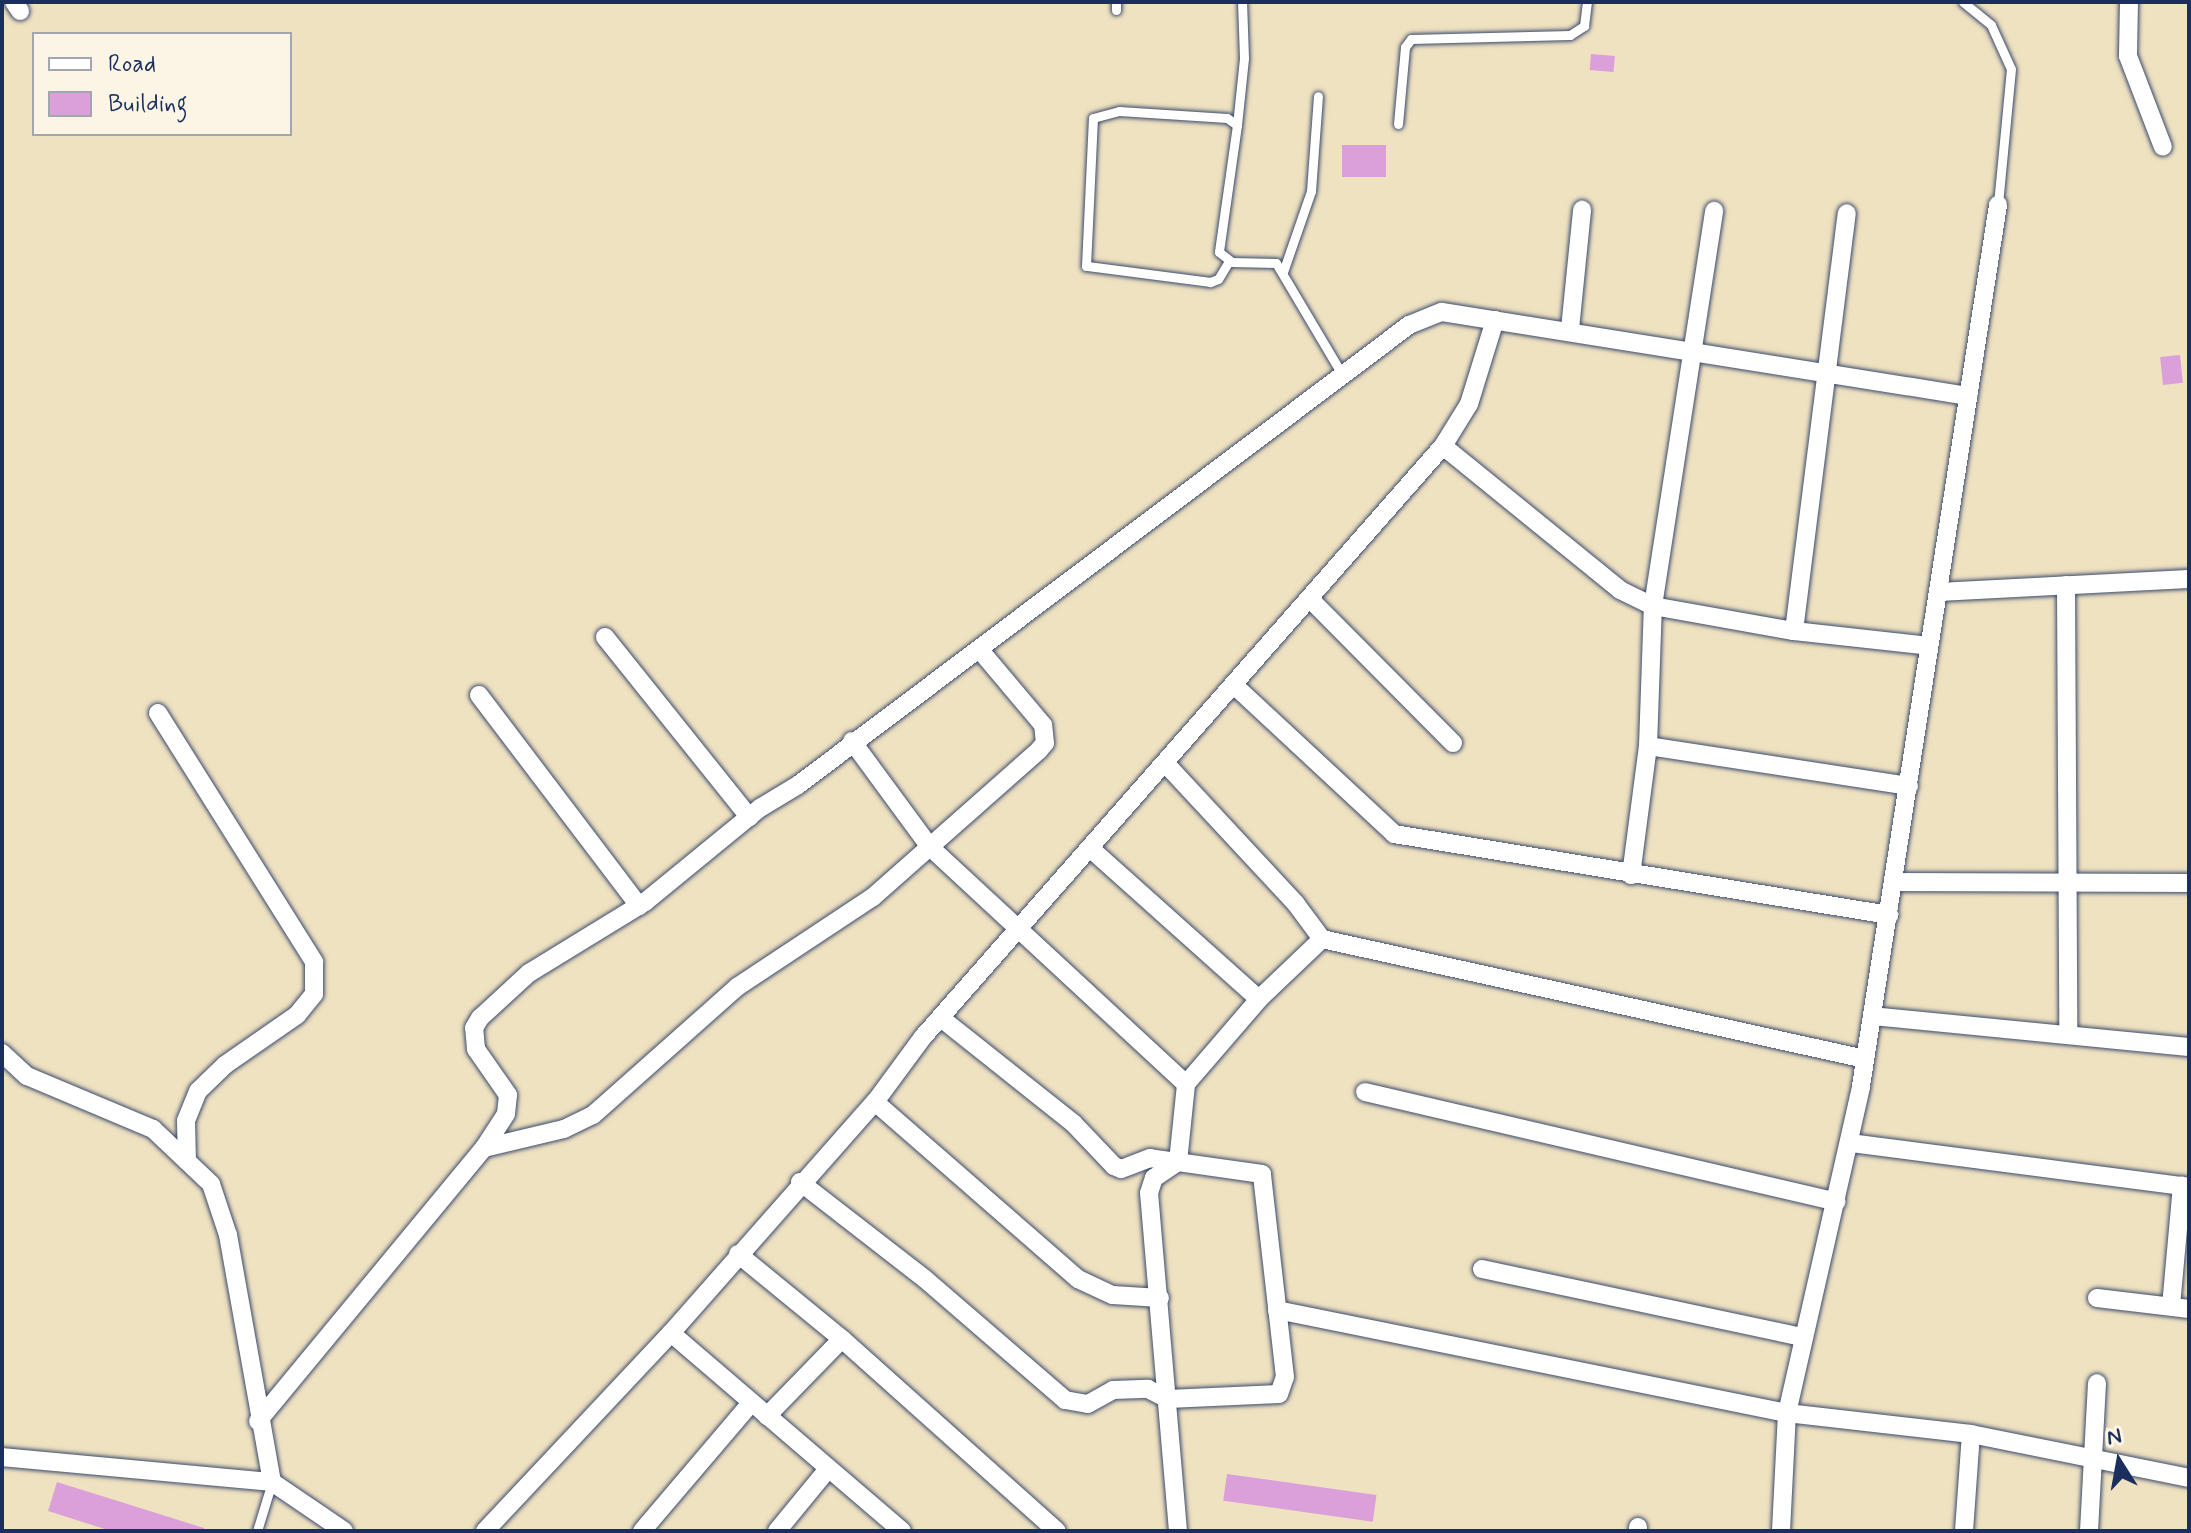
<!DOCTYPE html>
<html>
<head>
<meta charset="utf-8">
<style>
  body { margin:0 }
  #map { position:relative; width:2191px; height:1533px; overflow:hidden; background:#efe2c1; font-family:Mynerve,sans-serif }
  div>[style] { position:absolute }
  .building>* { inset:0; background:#dba0da; transform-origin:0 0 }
  .roads { filter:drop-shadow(0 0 2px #3b4a6d) drop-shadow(0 0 2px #3b4a6d) }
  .service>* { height:9px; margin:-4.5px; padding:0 4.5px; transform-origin:4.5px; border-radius:4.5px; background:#fff }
  .minor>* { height:18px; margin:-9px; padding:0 9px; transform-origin:9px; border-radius:9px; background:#fff }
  span { translate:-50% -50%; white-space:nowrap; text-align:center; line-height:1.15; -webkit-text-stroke:6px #fcf5e5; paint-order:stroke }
  .frame { position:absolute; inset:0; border:4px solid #1b2f5e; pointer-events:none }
  .legend { position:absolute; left:32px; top:32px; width:260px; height:104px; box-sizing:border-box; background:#fcf5e5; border:2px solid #a2a6af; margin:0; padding:10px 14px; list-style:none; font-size:24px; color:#1b2f5e }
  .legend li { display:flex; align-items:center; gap:16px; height:40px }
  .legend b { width:40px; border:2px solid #a2a6af }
  .north { position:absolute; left:2079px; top:1421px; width:80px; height:80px; -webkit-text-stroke:6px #fcf5e5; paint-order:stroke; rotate:349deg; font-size:22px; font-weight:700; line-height:32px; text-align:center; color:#1b2f5e }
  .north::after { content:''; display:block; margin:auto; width:28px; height:36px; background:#1b2f5e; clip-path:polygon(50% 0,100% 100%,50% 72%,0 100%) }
</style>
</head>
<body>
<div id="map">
  <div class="building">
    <div style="left:1591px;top:54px;width:24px;height:16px;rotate:5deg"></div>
    <div style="left:1386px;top:145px;width:32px;height:44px;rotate:90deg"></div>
    <div style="left:2180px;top:355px;width:28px;height:20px;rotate:84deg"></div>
    <div style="left:1227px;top:1474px;width:151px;height:27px;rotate:8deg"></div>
    <div style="clip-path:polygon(57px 1482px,204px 1528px,203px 1531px,111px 1531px,48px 1511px)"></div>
  </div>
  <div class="roads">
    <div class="service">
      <div style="left:1963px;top:2px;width:36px;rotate:39deg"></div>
      <div style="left:1991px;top:25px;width:48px;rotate:65.6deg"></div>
      <div style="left:2011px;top:69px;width:137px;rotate:95.5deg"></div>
      <div style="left:1116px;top:10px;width:8px;rotate:-90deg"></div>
      <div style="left:1398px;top:124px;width:77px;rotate:-84.8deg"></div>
      <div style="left:1405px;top:47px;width:10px;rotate:-53deg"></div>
      <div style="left:1411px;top:39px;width:159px;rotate:-1.4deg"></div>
      <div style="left:1570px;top:35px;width:17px;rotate:-33deg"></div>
      <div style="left:1584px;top:26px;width:24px;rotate:-83deg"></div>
      <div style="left:1237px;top:125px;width:67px;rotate:-84deg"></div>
      <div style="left:1244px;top:58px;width:56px;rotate:-92deg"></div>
      <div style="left:1229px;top:261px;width:21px;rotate:121deg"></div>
      <div style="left:1218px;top:279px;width:9px;rotate:159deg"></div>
      <div style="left:1210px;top:282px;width:125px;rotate:-172.6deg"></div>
      <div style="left:1086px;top:266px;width:148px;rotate:-87.3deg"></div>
      <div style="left:1093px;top:118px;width:27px;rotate:-15deg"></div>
      <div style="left:1119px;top:111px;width:108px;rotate:3.7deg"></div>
      <div style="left:1227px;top:118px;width:12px;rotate:35deg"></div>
      <div style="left:1237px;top:125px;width:128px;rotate:98.1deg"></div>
      <div style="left:1219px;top:252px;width:16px;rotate:38deg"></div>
      <div style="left:1232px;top:262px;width:44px;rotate:1.3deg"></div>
      <div style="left:1276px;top:263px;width:131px;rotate:59.3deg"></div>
      <div style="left:1283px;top:272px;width:86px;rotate:-70.9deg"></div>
      <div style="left:1311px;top:191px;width:95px;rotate:-85.8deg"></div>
      <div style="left:257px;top:1531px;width:51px;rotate:-73deg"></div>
    </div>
    <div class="minor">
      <div style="left:14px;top:2px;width:11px;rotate:56deg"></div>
      <div style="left:2129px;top:2px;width:54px;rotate:91.1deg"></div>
      <div style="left:2128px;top:56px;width:97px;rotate:69deg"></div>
      <div style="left:1570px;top:329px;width:120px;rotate:-84.2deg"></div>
      <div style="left:1443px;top:446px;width:228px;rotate:39.1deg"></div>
      <div style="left:1620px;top:590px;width:37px;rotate:26deg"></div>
      <div style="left:1653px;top:606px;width:143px;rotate:10.1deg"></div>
      <div style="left:1794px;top:631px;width:136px;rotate:6.3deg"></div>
      <div style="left:2066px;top:585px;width:450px;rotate:89.7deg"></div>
      <div style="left:1938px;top:592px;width:251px;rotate:-3deg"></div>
      <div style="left:1310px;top:599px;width:203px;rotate:45.2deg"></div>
      <div style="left:1794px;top:631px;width:421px;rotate:-82.8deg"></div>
      <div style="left:605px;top:637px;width:231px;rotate:51.3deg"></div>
      <div style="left:1235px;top:686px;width:217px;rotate:42.9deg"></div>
      <div style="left:1394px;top:834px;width:502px;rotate:9.29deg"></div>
      <div style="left:479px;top:695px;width:265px;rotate:52.8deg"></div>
      <div style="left:158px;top:713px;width:294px;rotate:57.9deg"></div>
      <div style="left:314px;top:962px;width:32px;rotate:90deg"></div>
      <div style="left:314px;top:994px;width:27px;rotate:129deg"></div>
      <div style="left:297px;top:1015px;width:88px;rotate:145.2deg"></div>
      <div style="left:225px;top:1065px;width:37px;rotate:136deg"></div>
      <div style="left:198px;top:1091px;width:32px;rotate:112deg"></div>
      <div style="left:186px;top:1121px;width:40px;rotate:88.6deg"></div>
      <div style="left:852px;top:741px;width:132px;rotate:53.7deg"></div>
      <div style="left:930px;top:847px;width:349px;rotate:42.8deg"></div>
      <div style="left:1186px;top:1084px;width:112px;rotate:-49.3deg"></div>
      <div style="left:1259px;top:999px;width:87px;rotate:-43.6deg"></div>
      <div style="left:1322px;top:939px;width:556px;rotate:12.46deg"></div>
      <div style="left:1648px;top:746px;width:264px;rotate:8.7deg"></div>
      <div style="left:1166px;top:764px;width:191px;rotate:47.1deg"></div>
      <div style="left:1296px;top:904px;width:44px;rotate:53.4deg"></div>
      <div style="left:1091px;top:849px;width:225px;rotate:41.8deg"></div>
      <div style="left:1631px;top:875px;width:130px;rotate:-82.5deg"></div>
      <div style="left:1648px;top:746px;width:140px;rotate:-88deg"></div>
      <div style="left:1653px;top:606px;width:400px;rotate:-81.2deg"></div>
      <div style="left:1895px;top:882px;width:294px;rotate:0.2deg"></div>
      <div style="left:1872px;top:1016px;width:319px;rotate:5.6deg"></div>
      <div style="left:2px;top:1053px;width:34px;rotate:43deg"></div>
      <div style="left:27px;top:1076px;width:137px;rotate:22.8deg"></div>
      <div style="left:153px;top:1129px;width:80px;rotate:43.5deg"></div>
      <div style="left:211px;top:1184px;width:54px;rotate:71.6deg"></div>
      <div style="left:228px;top:1235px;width:251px;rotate:79.9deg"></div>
      <div style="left:1365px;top:1092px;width:484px;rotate:13.1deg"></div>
      <div style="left:875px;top:1102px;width:269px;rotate:41.1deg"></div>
      <div style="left:1078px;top:1279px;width:38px;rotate:25deg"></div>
      <div style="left:1113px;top:1295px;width:47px;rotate:3.7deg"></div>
      <div style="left:1851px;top:1143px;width:341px;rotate:7.4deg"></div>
      <div style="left:484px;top:1148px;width:82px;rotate:-13.4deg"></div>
      <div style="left:564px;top:1129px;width:32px;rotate:-26deg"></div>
      <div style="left:593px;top:1115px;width:193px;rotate:-41.6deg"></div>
      <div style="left:737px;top:987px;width:163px;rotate:-33.5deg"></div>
      <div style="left:873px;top:897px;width:222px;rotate:-41.5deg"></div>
      <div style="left:1039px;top:750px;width:9px;rotate:-49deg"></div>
      <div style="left:1045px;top:743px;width:18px;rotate:-96deg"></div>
      <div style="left:1043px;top:725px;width:99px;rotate:-130.1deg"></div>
      <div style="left:800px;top:1182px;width:158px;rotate:37.8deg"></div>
      <div style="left:925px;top:1279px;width:185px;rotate:40.8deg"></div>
      <div style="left:1065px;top:1400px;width:23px;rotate:10deg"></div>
      <div style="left:1088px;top:1404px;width:29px;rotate:-29deg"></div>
      <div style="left:1113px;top:1390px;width:35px;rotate:-2deg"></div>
      <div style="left:1148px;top:1389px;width:22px;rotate:27deg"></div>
      <div style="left:1168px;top:1399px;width:111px;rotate:-2.6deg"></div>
      <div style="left:1279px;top:1394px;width:18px;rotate:-71deg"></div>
      <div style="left:1285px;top:1377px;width:204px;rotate:-96.5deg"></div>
      <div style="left:1262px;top:1174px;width:113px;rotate:-171.9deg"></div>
      <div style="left:1150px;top:1158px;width:31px;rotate:159deg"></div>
      <div style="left:1121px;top:1169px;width:8px;rotate:-157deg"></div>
      <div style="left:1114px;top:1166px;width:59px;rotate:-133.6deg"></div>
      <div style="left:1073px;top:1123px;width:169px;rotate:-141.5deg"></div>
      <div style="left:738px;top:1254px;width:134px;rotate:39.3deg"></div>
      <div style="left:842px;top:1339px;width:288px;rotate:41.8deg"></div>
      <div style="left:1482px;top:1269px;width:327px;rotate:12deg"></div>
      <div style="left:2097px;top:1298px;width:93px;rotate:6.8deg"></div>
      <div style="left:2171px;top:1306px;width:121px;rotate:-84.8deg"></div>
      <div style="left:1277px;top:1310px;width:520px;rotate:11.42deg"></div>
      <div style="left:1787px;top:1413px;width:185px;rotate:6.5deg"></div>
      <div style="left:1971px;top:1434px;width:222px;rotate:11.4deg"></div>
      <div style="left:671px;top:1333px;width:304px;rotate:40.6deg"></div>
      <div style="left:767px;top:1416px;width:107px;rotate:-45.8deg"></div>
      <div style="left:258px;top:1421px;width:354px;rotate:-50.4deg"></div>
      <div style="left:484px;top:1148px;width:40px;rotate:-57.1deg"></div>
      <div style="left:506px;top:1114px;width:19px;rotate:-84deg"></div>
      <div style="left:508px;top:1095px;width:56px;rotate:-124.8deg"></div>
      <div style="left:476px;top:1049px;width:21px;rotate:-95deg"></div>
      <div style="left:474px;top:1028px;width:12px;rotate:-59deg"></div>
      <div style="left:480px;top:1018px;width:67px;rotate:-42.6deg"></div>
      <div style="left:529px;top:973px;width:136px;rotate:-31.5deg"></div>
      <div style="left:645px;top:902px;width:149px;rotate:-39.3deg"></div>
      <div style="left:760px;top:808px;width:44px;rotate:-31.2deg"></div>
      <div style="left:798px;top:785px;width:765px;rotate:-36.97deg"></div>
      <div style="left:1409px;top:325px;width:35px;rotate:-22deg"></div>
      <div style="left:1442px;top:312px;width:533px;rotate:9.07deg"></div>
      <div style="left:2px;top:1457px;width:271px;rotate:5.3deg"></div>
      <div style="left:272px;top:1482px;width:87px;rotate:34.2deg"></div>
      <div style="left:485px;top:1531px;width:272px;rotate:-46.8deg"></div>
      <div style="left:671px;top:1333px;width:308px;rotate:-48.6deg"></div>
      <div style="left:875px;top:1102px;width:81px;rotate:-53.6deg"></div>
      <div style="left:923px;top:1037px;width:787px;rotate:-48.66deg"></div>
      <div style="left:1443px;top:446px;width:49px;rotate:-58.2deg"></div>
      <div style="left:1469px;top:404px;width:88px;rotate:-72.8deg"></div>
      <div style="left:642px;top:1531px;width:168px;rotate:-49.6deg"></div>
      <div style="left:777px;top:1531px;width:80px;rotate:-50.6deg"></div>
      <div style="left:1178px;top:1531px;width:339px;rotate:-94.9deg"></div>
      <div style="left:1149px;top:1193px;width:16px;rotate:-72deg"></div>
      <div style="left:1154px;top:1178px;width:29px;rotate:-34deg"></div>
      <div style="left:1178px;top:1162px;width:78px;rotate:-84.1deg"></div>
      <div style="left:1638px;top:1531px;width:4px;rotate:-90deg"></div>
      <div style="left:1781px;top:1531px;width:118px;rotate:-87.1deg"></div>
      <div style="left:1787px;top:1413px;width:335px;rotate:-77.2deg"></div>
      <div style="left:1861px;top:1086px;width:892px;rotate:-81.16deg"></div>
      <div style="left:1964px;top:1531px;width:97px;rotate:-85.9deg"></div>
      <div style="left:2089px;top:1531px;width:148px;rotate:-86.9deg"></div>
    </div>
  </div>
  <div class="frame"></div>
  <ul class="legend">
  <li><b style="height:10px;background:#fff"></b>Road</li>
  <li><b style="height:22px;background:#dba0da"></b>Building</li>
  </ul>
  <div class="north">N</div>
</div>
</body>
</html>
